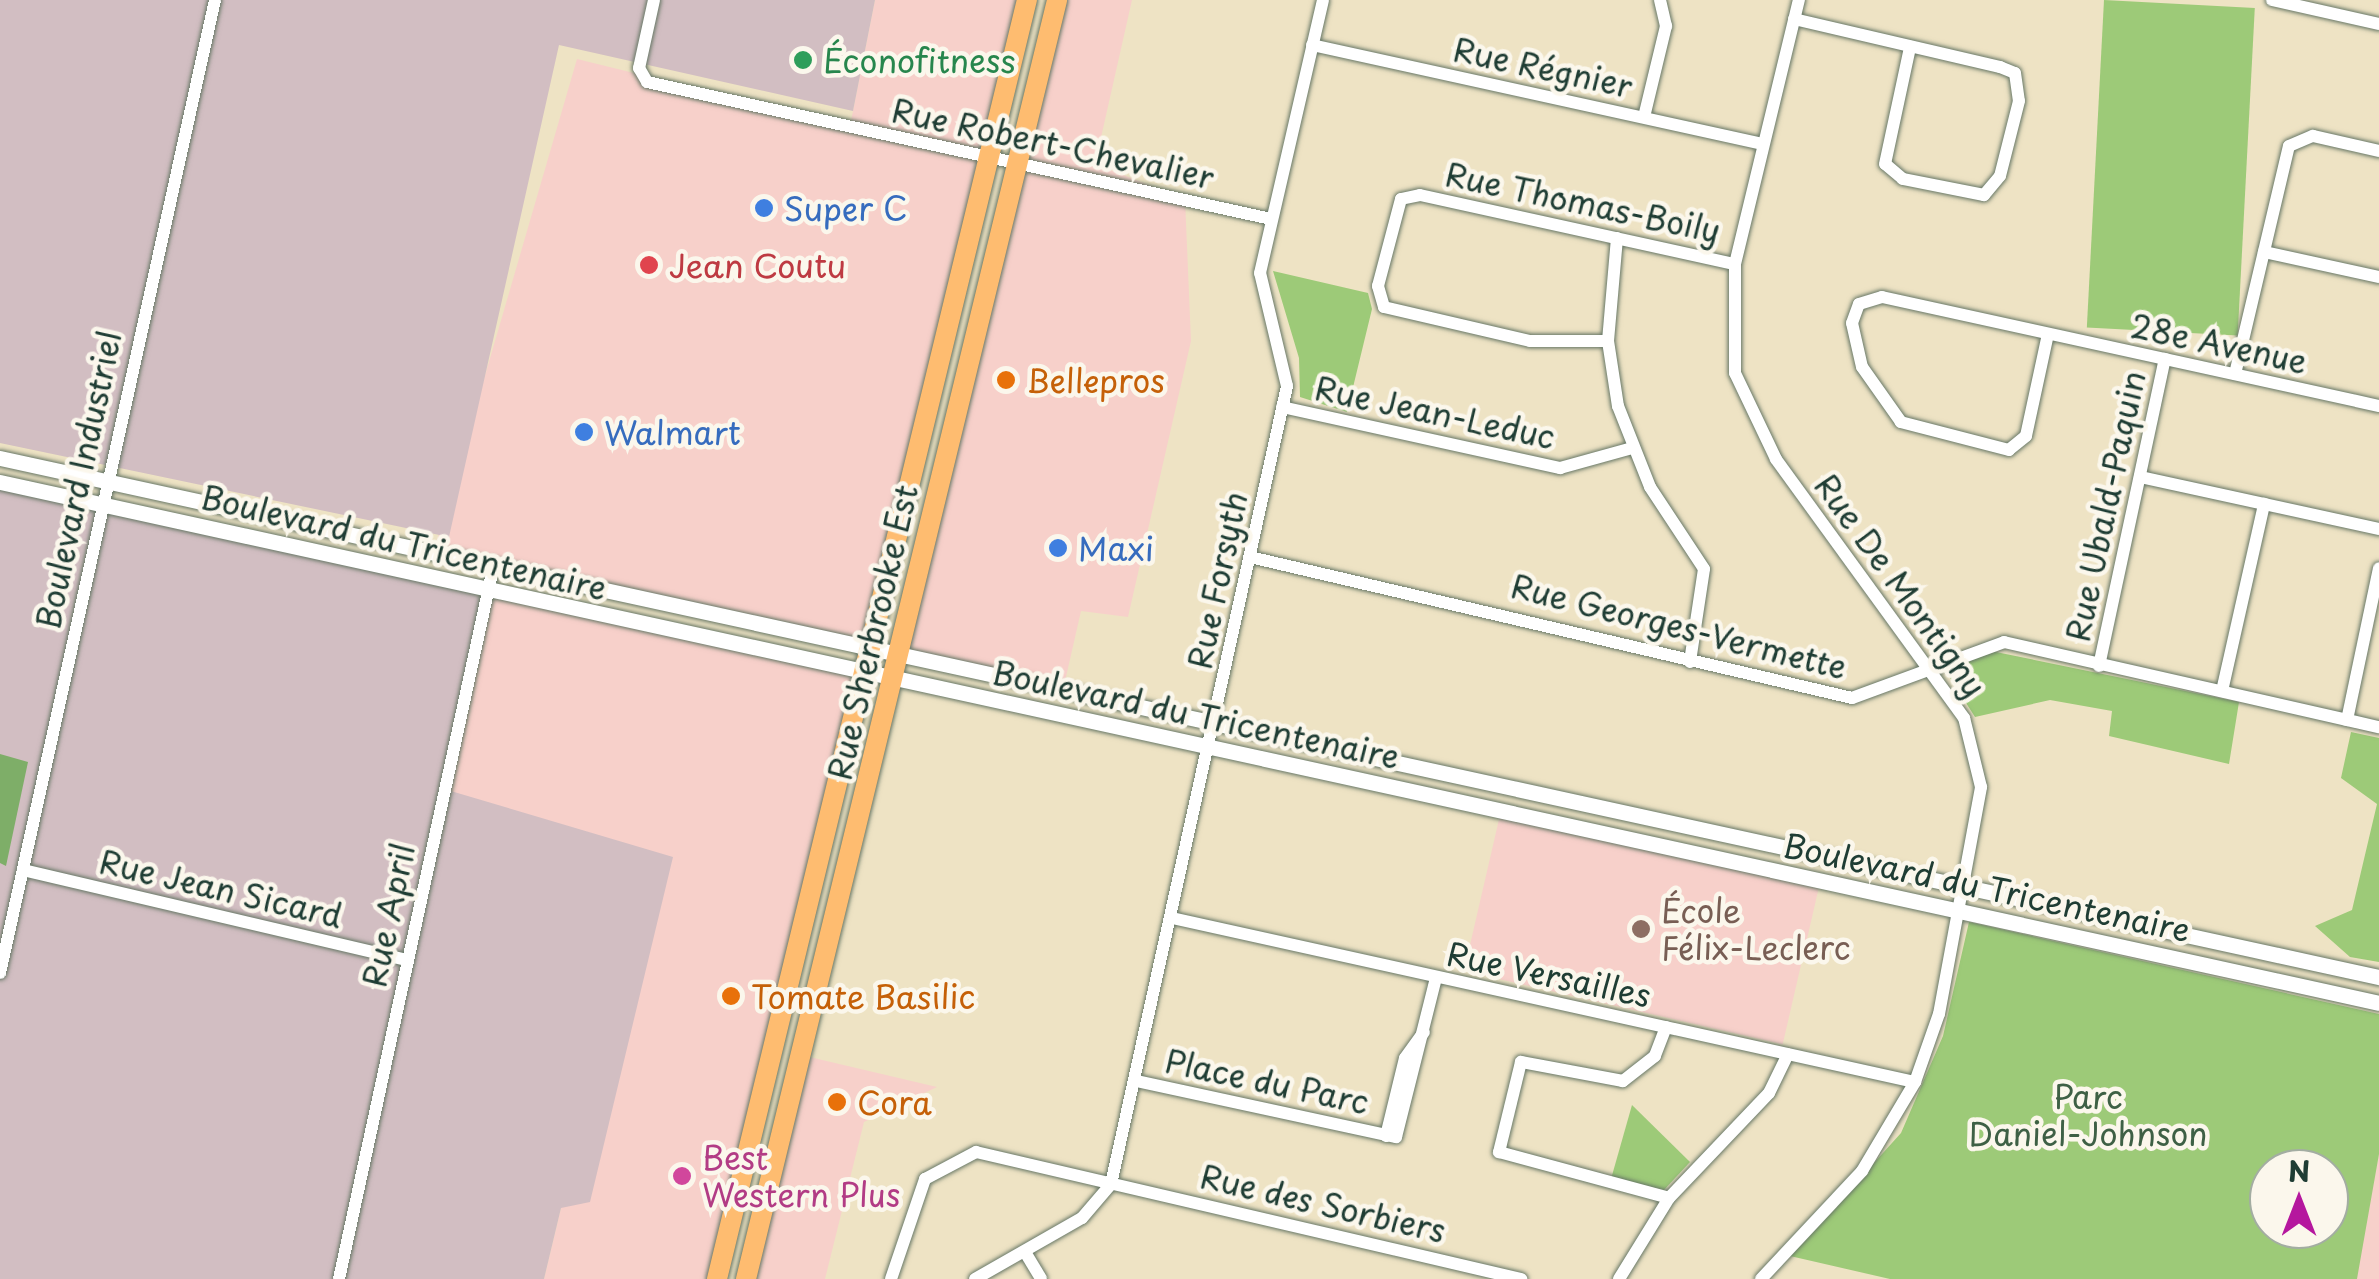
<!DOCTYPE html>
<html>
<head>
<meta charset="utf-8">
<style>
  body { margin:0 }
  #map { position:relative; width:2379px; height:1279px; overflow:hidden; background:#eee3c4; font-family:"Playpen Sans",sans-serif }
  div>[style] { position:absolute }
  .built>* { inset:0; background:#f7d0ca; transform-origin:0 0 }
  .industrial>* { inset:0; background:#d2bec2 }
  .green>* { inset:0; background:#9dca78; transform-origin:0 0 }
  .forest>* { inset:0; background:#7eae68 }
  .roads { filter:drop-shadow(0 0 2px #677766) drop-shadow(0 0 2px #677766) }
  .minor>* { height:12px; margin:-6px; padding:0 6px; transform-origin:6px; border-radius:6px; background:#fff }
  .tertiary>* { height:15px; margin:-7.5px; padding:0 7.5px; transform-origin:7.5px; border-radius:7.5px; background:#fff }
  .primary>* { height:20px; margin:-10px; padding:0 10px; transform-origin:10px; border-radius:10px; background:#febc70 }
  .dots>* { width:28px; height:28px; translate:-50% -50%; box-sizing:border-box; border:5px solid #fbf7ec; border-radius:50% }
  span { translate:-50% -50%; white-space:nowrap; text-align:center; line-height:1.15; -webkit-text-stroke:9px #fbf7ec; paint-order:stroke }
  .leisure-label { font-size:32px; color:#27864d }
  .left { translate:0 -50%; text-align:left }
  .street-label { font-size:32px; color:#1f3d34 }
  .shop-label { font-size:32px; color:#366cbe }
  .health-label { font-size:32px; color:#be3a42 }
  .food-label { font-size:32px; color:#c56008 }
  .education-label { font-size:32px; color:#785e54 }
  .park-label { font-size:32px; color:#3e6045 }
  .hotel-label { font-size:32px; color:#b23c85 }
  .north { position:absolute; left:2249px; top:1149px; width:100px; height:100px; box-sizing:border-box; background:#fbf7ec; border:2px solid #a3ada2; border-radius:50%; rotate:0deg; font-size:28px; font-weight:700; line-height:40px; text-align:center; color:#1f3d34 }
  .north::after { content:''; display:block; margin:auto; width:35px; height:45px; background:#b5179e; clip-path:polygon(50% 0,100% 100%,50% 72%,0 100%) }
</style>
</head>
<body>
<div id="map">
  <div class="built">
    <div style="clip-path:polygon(875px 0,1027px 0,870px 650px,434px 551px,577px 59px,850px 126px)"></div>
    <div style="clip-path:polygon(1054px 0,1132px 0,1095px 164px,1185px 199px,1191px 341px,1128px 617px,1081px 611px,1063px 690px,898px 656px)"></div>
    <div style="clip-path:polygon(488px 590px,865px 671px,717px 1279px,544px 1279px,561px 1208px,444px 789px)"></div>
    <div style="left:1500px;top:815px;width:327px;height:160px;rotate:13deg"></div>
    <div style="clip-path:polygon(801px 1055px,937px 1087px,864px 1122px,825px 1279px,746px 1279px)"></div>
    <div style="clip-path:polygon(2379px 1154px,2379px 1279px,2357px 1279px,2353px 1278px)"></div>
  </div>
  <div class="industrial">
    <div style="clip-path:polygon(0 0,875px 0,853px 111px,559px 45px,449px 537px,0 443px)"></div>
    <div style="clip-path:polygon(0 482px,488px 590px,444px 789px,673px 857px,590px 1202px,561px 1208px,544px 1279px,0 1279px)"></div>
  </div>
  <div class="green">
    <div style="left:2104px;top:0;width:151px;height:328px;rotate:3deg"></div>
    <div style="clip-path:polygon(1273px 271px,1368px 293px,1372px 309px,1347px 412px,1300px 397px,1299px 358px)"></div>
    <div style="clip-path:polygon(1991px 651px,2239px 702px,2229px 764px,2109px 736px,2112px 711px,2050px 700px,1975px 717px,1945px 670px)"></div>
    <div style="clip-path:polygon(2351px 732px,2379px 738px,2379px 962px,2350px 957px,2315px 926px,2352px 910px,2377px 804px,2341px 778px)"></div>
    <div style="clip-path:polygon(evenodd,1969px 922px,2379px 1014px,2379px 1154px,2357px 1279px,1890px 1279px,1790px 1256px,1901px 1133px,1943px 1036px,1969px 922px,2269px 1169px,2329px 1169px,2329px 1229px,2269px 1229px,2269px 1169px)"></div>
    <div style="clip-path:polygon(1632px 1105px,1690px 1162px,1664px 1190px,1611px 1179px)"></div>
  </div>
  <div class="forest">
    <div style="clip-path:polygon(0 754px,28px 762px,6px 866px,0 863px)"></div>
  </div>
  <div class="roads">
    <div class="minor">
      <div style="left:654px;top:0;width:70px;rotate:102.4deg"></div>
      <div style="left:639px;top:68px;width:16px;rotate:60deg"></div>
      <div style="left:647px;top:82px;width:639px;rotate:12.38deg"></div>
      <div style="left:2272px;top:0;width:110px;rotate:12.6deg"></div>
      <div style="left:1794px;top:19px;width:212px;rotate:13.1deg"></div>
      <div style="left:2000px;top:67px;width:16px;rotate:22deg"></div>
      <div style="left:2015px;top:73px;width:28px;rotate:82deg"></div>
      <div style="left:2019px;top:101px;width:77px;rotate:104.2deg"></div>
      <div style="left:2000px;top:176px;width:25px;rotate:130deg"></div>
      <div style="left:1984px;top:195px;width:83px;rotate:-168.8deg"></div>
      <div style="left:1903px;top:179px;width:23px;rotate:-140deg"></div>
      <div style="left:1885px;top:164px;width:120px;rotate:-77.9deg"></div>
      <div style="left:1312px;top:45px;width:462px;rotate:12.4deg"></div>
      <div style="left:1644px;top:117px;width:94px;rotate:-76.4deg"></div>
      <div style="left:1666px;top:26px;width:27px;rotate:-103deg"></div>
      <div style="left:1617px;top:238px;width:103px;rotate:95deg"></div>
      <div style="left:1608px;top:341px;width:66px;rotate:81.3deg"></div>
      <div style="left:1618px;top:406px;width:87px;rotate:68.4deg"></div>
      <div style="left:1650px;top:487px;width:98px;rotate:56.6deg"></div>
      <div style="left:1704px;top:569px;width:94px;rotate:98.6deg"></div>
      <div style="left:2264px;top:252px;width:118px;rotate:12.3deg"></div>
      <div style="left:2048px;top:334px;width:104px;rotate:102.2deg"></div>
      <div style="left:2026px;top:436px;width:22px;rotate:141deg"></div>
      <div style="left:2009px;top:450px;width:112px;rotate:-165.5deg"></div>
      <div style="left:1901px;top:422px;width:67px;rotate:-125.3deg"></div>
      <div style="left:1862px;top:367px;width:45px;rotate:-102.8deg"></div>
      <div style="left:1852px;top:323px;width:20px;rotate:-70deg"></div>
      <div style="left:1859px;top:304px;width:24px;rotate:-17deg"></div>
      <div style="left:1882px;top:297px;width:509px;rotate:12.37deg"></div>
      <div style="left:1608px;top:341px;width:78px;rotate:180deg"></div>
      <div style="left:1530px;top:341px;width:150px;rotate:-166.9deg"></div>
      <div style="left:1384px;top:307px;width:22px;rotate:-106deg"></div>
      <div style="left:1378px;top:286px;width:90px;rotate:-75.2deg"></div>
      <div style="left:1401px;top:199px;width:19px;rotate:-12deg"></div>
      <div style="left:1420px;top:195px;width:322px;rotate:12.4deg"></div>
      <div style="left:2235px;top:374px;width:234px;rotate:-76.7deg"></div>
      <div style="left:2289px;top:146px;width:26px;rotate:-23deg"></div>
      <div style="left:2313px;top:136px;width:68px;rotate:12.8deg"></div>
      <div style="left:1282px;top:407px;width:285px;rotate:12.4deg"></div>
      <div style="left:1560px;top:468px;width:75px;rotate:-15.5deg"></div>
      <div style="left:2140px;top:477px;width:245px;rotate:12.3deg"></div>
      <div style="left:1250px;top:557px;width:618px;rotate:13.18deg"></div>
      <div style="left:1852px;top:698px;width:162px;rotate:-20.2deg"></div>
      <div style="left:2004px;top:642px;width:385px;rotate:12.8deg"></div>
      <div style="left:2099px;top:666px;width:314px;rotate:-77.9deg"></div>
      <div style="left:2222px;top:691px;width:192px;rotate:-77.3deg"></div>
      <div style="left:2347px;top:720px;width:155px;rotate:-78.1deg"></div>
      <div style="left:23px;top:870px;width:393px;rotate:13.2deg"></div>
      <div style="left:1172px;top:918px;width:761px;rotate:12.45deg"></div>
      <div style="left:0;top:973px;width:996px;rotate:-77.54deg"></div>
      <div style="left:1666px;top:1027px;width:31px;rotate:111deg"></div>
      <div style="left:1655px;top:1056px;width:41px;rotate:142deg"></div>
      <div style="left:1623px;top:1081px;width:104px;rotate:-169.4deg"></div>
      <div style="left:1521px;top:1062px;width:93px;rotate:103.7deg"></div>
      <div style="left:1499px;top:1152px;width:176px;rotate:15.1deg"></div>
      <div style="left:1136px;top:1081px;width:266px;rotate:12.2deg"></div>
      <div style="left:1396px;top:1137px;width:164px;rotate:-75.9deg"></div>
      <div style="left:1386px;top:1136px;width:80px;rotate:-76.3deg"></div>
      <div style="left:1405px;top:1058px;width:32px;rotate:-54deg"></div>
      <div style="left:1025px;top:1252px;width:31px;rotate:59deg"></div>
      <div style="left:339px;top:1279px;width:732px;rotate:-77.77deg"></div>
      <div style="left:891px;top:1279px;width:106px;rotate:-71.2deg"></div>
      <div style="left:925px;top:1179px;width:58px;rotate:-27.9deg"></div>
      <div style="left:976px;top:1152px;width:560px;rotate:13.12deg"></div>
      <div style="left:975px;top:1279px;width:123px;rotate:-29.7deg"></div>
      <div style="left:1082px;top:1218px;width:45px;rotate:-49.5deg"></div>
      <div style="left:1111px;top:1184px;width:817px;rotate:-77.56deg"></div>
      <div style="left:1287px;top:386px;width:116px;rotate:-103.4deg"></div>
      <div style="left:1260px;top:273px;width:280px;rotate:-77deg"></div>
      <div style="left:1619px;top:1279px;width:95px;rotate:-58.3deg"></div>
      <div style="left:1669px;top:1198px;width:145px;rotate:-46.4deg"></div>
      <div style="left:1769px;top:1093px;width:43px;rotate:-64deg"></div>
      <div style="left:1761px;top:1279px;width:148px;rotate:-46.9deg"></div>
      <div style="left:1862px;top:1171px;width:104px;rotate:-59.2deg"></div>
      <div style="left:1915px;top:1082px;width:72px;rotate:-70.6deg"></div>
      <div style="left:1939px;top:1014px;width:231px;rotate:-79.5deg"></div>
      <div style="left:1981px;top:787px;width:71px;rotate:-103.8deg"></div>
      <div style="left:1964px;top:718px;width:320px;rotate:-126deg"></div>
      <div style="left:1776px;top:459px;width:95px;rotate:-115.5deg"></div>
      <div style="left:1735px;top:373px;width:109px;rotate:-90deg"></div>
      <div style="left:1735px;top:264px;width:272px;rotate:-76.4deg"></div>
    </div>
    <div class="tertiary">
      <div style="left:0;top:458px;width:2435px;rotate:12.31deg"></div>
      <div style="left:0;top:482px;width:2435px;rotate:12.35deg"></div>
    </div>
    <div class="primary">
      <div style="left:717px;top:1279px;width:1316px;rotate:-76.38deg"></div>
      <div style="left:746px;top:1279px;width:1316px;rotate:-76.33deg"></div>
    </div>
  </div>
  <div class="dots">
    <div style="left:803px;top:60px;background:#2e9e5b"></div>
    <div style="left:764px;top:208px;background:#3f7fe0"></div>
    <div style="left:649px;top:265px;background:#e0444e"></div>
    <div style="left:1006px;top:380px;background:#e8710a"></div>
    <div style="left:584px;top:432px;background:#3f7fe0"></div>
    <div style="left:1058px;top:548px;background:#3f7fe0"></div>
    <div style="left:1641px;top:929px;background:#8d6e63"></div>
    <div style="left:731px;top:996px;background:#e8710a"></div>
    <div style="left:837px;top:1102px;background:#e8710a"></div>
    <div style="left:682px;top:1176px;background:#d1479c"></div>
  </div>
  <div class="leisure-label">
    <span class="left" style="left:823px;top:60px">Éconofitness</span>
  </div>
  <div class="street-label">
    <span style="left:1543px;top:67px;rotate:12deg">Rue Régnier</span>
    <span style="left:1053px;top:143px;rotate:12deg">Rue Robert-Chevalier</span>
    <span style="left:1583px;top:202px;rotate:12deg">Rue Thomas-Boily</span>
    <span style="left:2219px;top:343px;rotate:12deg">28e Avenue</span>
    <span style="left:1435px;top:412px;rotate:12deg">Rue Jean-Leduc</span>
    <span style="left:78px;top:480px;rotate:-78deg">Boulevard Industriel</span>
    <span style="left:2105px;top:506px;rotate:-78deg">Rue Ubald-Paquin</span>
    <span style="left:404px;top:542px;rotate:13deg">Boulevard du Tricentenaire</span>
    <span style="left:1217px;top:580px;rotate:-78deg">Rue Forsyth</span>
    <span style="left:1901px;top:585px;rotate:54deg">Rue De Montigny</span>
    <span style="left:1679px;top:626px;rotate:14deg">Rue Georges-Vermette</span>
    <span style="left:872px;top:632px;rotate:-77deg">Rue Sherbrooke Est</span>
    <span style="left:1196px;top:714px;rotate:12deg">Boulevard du Tricentenaire</span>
    <span style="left:1987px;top:887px;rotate:12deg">Boulevard du Tricentenaire</span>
    <span style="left:221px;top:888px;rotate:13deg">Rue Jean Sicard</span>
    <span style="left:388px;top:915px;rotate:-78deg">Rue April</span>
    <span style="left:1549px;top:974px;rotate:12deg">Rue Versailles</span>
    <span style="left:1267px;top:1081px;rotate:12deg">Place du Parc</span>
    <span style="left:1323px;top:1203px;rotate:13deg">Rue des Sorbiers</span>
  </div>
  <div class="shop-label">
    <span class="left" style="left:784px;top:208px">Super C</span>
    <span class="left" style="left:604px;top:432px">Walmart</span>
    <span class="left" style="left:1078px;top:548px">Maxi</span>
  </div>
  <div class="health-label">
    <span class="left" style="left:669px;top:265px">Jean Coutu</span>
  </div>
  <div class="food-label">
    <span class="left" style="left:1026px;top:380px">Bellepros</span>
    <span class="left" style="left:751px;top:996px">Tomate Basilic</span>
    <span class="left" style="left:857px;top:1102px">Cora</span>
  </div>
  <div class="education-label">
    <span class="left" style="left:1661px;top:929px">École<br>Félix-Leclerc</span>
  </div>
  <div class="park-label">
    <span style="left:2088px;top:1115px">Parc<br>Daniel-Johnson</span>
  </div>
  <div class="hotel-label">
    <span class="left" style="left:702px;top:1176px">Best<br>Western Plus</span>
  </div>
  <div class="north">N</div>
</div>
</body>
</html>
